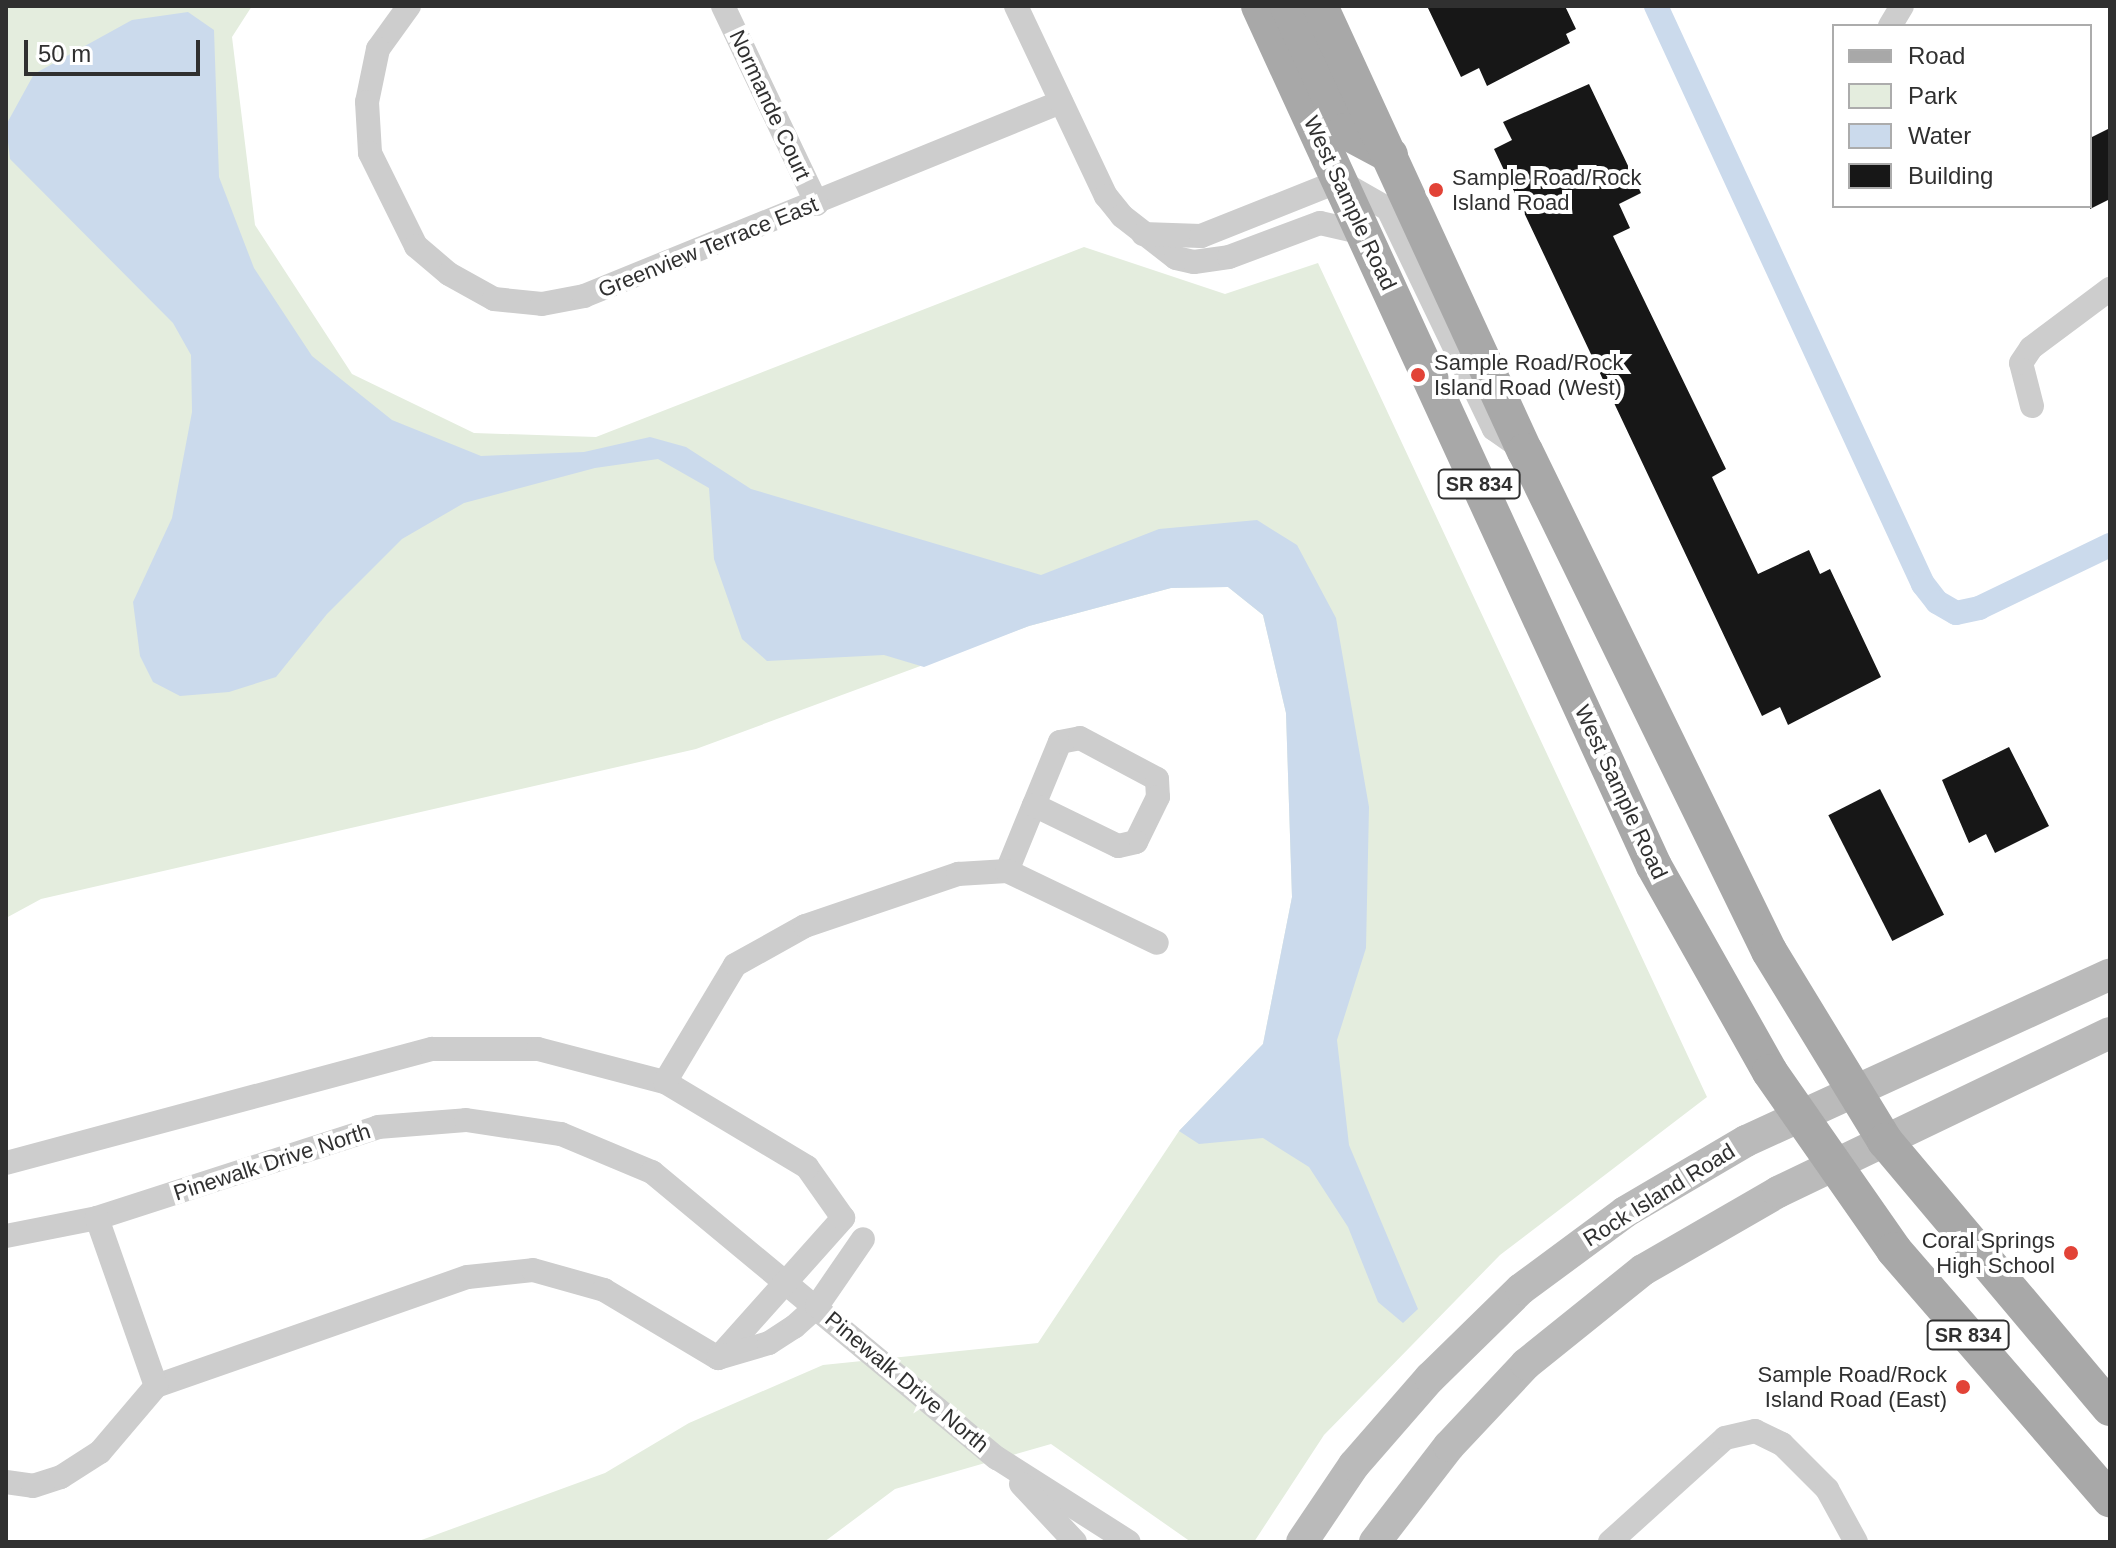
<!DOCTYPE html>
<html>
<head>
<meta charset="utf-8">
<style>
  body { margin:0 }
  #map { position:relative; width:2116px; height:1548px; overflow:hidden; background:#fff; font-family:Arial,sans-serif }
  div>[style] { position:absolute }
  .green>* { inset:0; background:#e4edde }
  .water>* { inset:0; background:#cbdaec }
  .canal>* { height:24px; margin:-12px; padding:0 12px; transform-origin:12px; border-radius:12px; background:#cbdaec }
  .building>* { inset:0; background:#171717; transform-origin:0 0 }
  .minor>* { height:24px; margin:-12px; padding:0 12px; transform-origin:12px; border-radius:12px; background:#cdcdcd }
  .secondary>* { height:32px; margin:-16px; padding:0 16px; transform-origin:16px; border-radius:16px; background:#bababa }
  .primary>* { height:36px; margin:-18px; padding:0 18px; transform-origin:18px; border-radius:18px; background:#a8a8a8 }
  .dots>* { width:22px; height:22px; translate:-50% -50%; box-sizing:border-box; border:4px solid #fff; border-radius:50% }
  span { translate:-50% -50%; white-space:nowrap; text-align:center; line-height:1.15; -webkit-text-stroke:8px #fff; paint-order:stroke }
  .shield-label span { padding:2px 6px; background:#fff; border:2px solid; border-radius:6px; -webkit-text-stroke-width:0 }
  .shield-label { font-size:20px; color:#303030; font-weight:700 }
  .street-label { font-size:22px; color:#303030 }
  .poi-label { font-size:22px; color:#303030 }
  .left { translate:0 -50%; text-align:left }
  .right { translate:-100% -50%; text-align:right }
  .frame { position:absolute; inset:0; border:8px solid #303030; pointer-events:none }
  .legend { position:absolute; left:1832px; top:24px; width:260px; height:184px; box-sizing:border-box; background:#fff; border:2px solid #acacac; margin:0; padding:10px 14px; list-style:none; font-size:24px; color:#303030 }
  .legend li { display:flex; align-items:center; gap:16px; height:40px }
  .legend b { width:40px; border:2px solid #acacac }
  .scale { position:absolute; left:24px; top:40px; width:176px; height:36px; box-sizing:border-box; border:4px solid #303030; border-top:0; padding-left:10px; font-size:24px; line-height:28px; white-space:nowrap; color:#303030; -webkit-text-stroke:6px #fff; paint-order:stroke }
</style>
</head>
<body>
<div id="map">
  <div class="green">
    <div style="clip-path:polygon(6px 6px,252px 6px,232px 37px,255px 225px,352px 374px,474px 433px,596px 437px,1084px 247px,1225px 294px,1318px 263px,1707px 1097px,1500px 1255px,1324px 1435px,1254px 1542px,1191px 1542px,1051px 1444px,895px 1489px,824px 1542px,416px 1542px,605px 1473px,689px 1423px,823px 1365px,1038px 1343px,1179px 1131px,1263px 1044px,1292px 897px,1286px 713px,1263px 615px,1228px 587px,1171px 588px,1029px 626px,696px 749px,41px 899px,6px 918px)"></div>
  </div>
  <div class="water">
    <div style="clip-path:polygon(188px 12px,214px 30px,219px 177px,254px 268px,312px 356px,392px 420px,481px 456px,584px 452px,650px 437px,686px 447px,751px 489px,1041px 575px,1159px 529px,1257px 520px,1297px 545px,1336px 618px,1369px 807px,1366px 948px,1337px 1040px,1349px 1145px,1418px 1309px,1403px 1323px,1378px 1302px,1348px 1227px,1309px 1167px,1263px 1138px,1199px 1144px,1179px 1131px,1263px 1044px,1292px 897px,1286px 713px,1263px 615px,1228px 587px,1171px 588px,1029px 626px,924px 667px,884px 655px,767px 661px,742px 639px,714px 559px,709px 488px,658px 459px,595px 468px,464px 503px,402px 539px,327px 614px,276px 677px,229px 692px,180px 696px,153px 682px,140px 656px,133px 602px,172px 518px,192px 412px,191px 355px,173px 323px,10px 159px,6px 125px,34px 74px,132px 20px)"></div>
  </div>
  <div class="canal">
    <div style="left:1656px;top:6px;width:637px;rotate:65.21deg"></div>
    <div style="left:1923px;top:584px;width:23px;rotate:52deg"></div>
    <div style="left:1937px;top:602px;width:22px;rotate:30deg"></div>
    <div style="left:1956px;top:613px;width:24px;rotate:-12deg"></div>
    <div style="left:1979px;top:608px;width:145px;rotate:-25.7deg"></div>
  </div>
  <div class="building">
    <div style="clip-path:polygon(1427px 6px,1565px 6px,1576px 29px,1566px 34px,1570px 43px,1487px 86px,1479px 68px,1461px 77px)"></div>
    <div style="clip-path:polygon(1589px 84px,1641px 193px,1619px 204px,1630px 228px,1613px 236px,1726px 469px,1712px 477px,1758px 574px,1809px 550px,1820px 574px,1830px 569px,1881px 677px,1788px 725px,1780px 707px,1762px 716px,1494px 149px,1512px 140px,1503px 122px)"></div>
    <div style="clip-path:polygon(2110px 128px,2110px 199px,2090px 209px,2090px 138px)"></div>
    <div style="clip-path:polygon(2009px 747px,2049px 826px,1995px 853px,1986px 834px,1969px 843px,1942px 780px)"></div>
    <div style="left:1880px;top:789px;width:141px;height:58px;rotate:63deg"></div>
  </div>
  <div class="minor">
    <div style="left:409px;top:6px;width:53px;rotate:125.8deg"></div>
    <div style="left:378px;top:49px;width:54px;rotate:101.7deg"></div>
    <div style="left:367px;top:102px;width:51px;rotate:86.6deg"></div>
    <div style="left:370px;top:153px;width:104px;rotate:63.7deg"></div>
    <div style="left:416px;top:246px;width:43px;rotate:40.3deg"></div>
    <div style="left:449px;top:274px;width:51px;rotate:29.1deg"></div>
    <div style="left:494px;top:299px;width:48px;rotate:5.9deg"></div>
    <div style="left:542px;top:304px;width:43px;rotate:-10.8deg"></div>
    <div style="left:584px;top:296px;width:515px;rotate:-22.13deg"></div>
    <div style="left:723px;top:6px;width:219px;rotate:64.6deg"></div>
    <div style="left:1016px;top:6px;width:210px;rotate:64.7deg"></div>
    <div style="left:1106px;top:196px;width:26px;rotate:51deg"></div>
    <div style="left:1122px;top:216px;width:68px;rotate:37.9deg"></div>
    <div style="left:1176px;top:258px;width:18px;rotate:13deg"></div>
    <div style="left:1194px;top:262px;width:35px;rotate:-8deg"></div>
    <div style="left:1229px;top:257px;width:97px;rotate:-20.5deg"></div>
    <div style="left:1320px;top:223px;width:45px;rotate:12.8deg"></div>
    <div style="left:1890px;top:26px;width:23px;rotate:-59deg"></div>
    <div style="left:1143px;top:234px;width:58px;rotate:2deg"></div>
    <div style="left:1201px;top:236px;width:149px;rotate:-21.7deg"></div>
    <div style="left:1339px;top:181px;width:56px;rotate:29.7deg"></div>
    <div style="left:1388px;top:209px;width:244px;rotate:64.3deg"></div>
    <div style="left:1494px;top:429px;width:33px;rotate:35deg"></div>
    <div style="left:2032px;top:406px;width:44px;rotate:-104.3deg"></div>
    <div style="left:2021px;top:363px;width:18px;rotate:-56deg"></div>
    <div style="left:2031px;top:348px;width:99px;rotate:-36.8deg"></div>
    <div style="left:1007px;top:871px;width:71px;rotate:-67.8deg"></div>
    <div style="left:1034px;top:805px;width:68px;rotate:-67.6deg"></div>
    <div style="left:1060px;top:742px;width:20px;rotate:-11deg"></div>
    <div style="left:1080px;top:738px;width:87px;rotate:28deg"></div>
    <div style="left:1157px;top:779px;width:18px;rotate:87deg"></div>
    <div style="left:1158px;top:797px;width:50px;rotate:116.1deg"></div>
    <div style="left:1136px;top:842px;width:18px;rotate:167deg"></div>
    <div style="left:1118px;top:846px;width:93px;rotate:-154deg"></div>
    <div style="left:6px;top:1163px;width:441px;rotate:-15deg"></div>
    <div style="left:432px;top:1049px;width:106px"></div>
    <div style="left:538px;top:1049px;width:131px;rotate:14.6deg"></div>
    <div style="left:6px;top:1236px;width:93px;rotate:-11.2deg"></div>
    <div style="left:97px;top:1218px;width:295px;rotate:-17.9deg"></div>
    <div style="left:378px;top:1127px;width:88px;rotate:-4.5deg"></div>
    <div style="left:466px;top:1120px;width:96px;rotate:8.4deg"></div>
    <div style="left:561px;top:1134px;width:99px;rotate:22.7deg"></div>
    <div style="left:652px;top:1172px;width:448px;rotate:39.7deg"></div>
    <div style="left:997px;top:1458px;width:156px;rotate:32.5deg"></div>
    <div style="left:718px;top:1358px;width:188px;rotate:-48.2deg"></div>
    <div style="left:843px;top:1218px;width:62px;rotate:-125.2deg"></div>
    <div style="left:807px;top:1167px;width:165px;rotate:-149.1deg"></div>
    <div style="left:665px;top:1082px;width:136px;rotate:-59.1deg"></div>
    <div style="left:735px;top:965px;width:80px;rotate:-29.1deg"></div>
    <div style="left:805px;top:926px;width:162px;rotate:-18.8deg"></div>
    <div style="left:958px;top:874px;width:49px;rotate:-3.5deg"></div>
    <div style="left:1007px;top:871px;width:166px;rotate:25.6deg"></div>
    <div style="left:156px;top:1386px;width:330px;rotate:-19.3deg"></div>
    <div style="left:468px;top:1277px;width:65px;rotate:-6.1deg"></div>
    <div style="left:533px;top:1270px;width:74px;rotate:15.7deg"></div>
    <div style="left:604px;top:1290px;width:133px;rotate:30.8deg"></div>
    <div style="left:718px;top:1358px;width:53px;rotate:-16.4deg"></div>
    <div style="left:769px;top:1343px;width:30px;rotate:-33deg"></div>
    <div style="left:794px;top:1327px;width:31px;rotate:-42deg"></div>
    <div style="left:817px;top:1306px;width:81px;rotate:-55.5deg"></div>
    <div style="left:6px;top:1482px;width:27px;rotate:8deg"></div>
    <div style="left:33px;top:1486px;width:29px;rotate:-18deg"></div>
    <div style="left:61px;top:1477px;width:46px;rotate:-32.7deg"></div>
    <div style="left:100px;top:1452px;width:87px;rotate:-49.7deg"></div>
    <div style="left:156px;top:1386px;width:178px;rotate:-109.4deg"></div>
    <div style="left:1021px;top:1484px;width:79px;rotate:47deg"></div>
    <div style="left:1610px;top:1542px;width:155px;rotate:-42.1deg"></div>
    <div style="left:1725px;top:1438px;width:31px;rotate:-13deg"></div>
    <div style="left:1755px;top:1431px;width:30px;rotate:26deg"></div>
    <div style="left:1782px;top:1444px;width:64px;rotate:45deg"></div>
    <div style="left:1827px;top:1489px;width:60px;rotate:61.3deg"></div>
  </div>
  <div class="secondary">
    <div style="left:1302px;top:1542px;width:93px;rotate:-56deg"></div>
    <div style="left:1354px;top:1465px;width:116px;rotate:-48.9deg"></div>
    <div style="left:1430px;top:1378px;width:127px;rotate:-44.4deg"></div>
    <div style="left:1521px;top:1289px;width:129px;rotate:-36.5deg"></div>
    <div style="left:1625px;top:1212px;width:140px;rotate:-30.4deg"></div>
    <div style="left:1746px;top:1141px;width:400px;rotate:-24.6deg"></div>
    <div style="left:1375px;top:1542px;width:121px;rotate:-52.4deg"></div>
    <div style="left:1449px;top:1446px;width:112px;rotate:-46.8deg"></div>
    <div style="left:1526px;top:1364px;width:150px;rotate:-38.8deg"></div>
    <div style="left:1643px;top:1270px;width:156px;rotate:-30deg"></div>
    <div style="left:1778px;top:1192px;width:368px;rotate:-25.6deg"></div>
  </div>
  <div class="primary">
    <div style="left:1259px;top:6px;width:946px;rotate:65.33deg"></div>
    <div style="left:1654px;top:866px;width:236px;rotate:60.6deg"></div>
    <div style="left:1770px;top:1072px;width:217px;rotate:55.1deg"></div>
    <div style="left:1894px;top:1250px;width:330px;rotate:49.1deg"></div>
    <div style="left:1288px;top:6px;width:137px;rotate:65.5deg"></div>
    <div style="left:1345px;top:131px;width:51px;rotate:28.1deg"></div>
    <div style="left:1320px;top:6px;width:490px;rotate:65.3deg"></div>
    <div style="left:1525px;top:451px;width:556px;rotate:63.99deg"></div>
    <div style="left:1769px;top:951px;width:223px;rotate:58.6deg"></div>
    <div style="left:1885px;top:1141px;width:349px;rotate:49.9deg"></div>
  </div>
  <div class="dots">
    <div style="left:1436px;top:190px;background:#e24337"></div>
    <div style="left:1418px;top:375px;background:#e24337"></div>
    <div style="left:2071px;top:1253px;background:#e24337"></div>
    <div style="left:1963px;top:1387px;background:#e24337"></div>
  </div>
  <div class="shield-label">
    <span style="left:1479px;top:484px">SR 834</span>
    <span style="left:1968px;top:1335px">SR 834</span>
  </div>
  <div class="street-label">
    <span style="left:770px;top:105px;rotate:65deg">Normande Court</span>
    <span style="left:1350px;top:203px;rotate:65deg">West Sample Road</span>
    <span style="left:708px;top:247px;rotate:-22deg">Greenview Terrace East</span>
    <span style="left:1621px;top:792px;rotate:65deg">West Sample Road</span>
    <span style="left:272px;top:1162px;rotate:-18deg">Pinewalk Drive North</span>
    <span style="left:1659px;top:1195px;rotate:-32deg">Rock Island Road</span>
    <span style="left:907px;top:1382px;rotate:40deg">Pinewalk Drive North</span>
  </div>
  <div class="poi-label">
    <span class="left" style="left:1452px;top:190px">Sample Road/Rock<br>Island Road</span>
    <span class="left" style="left:1434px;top:375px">Sample Road/Rock<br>Island Road (West)</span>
    <span class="right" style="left:2055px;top:1253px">Coral Springs<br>High School</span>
    <span class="right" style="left:1947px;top:1387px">Sample Road/Rock<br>Island Road (East)</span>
  </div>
  <div class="frame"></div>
  <ul class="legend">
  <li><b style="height:10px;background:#a8a8a8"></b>Road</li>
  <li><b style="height:22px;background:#e4edde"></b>Park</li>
  <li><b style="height:22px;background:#cbdaec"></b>Water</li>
  <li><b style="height:22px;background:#171717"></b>Building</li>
  </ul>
  <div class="scale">50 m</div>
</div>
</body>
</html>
